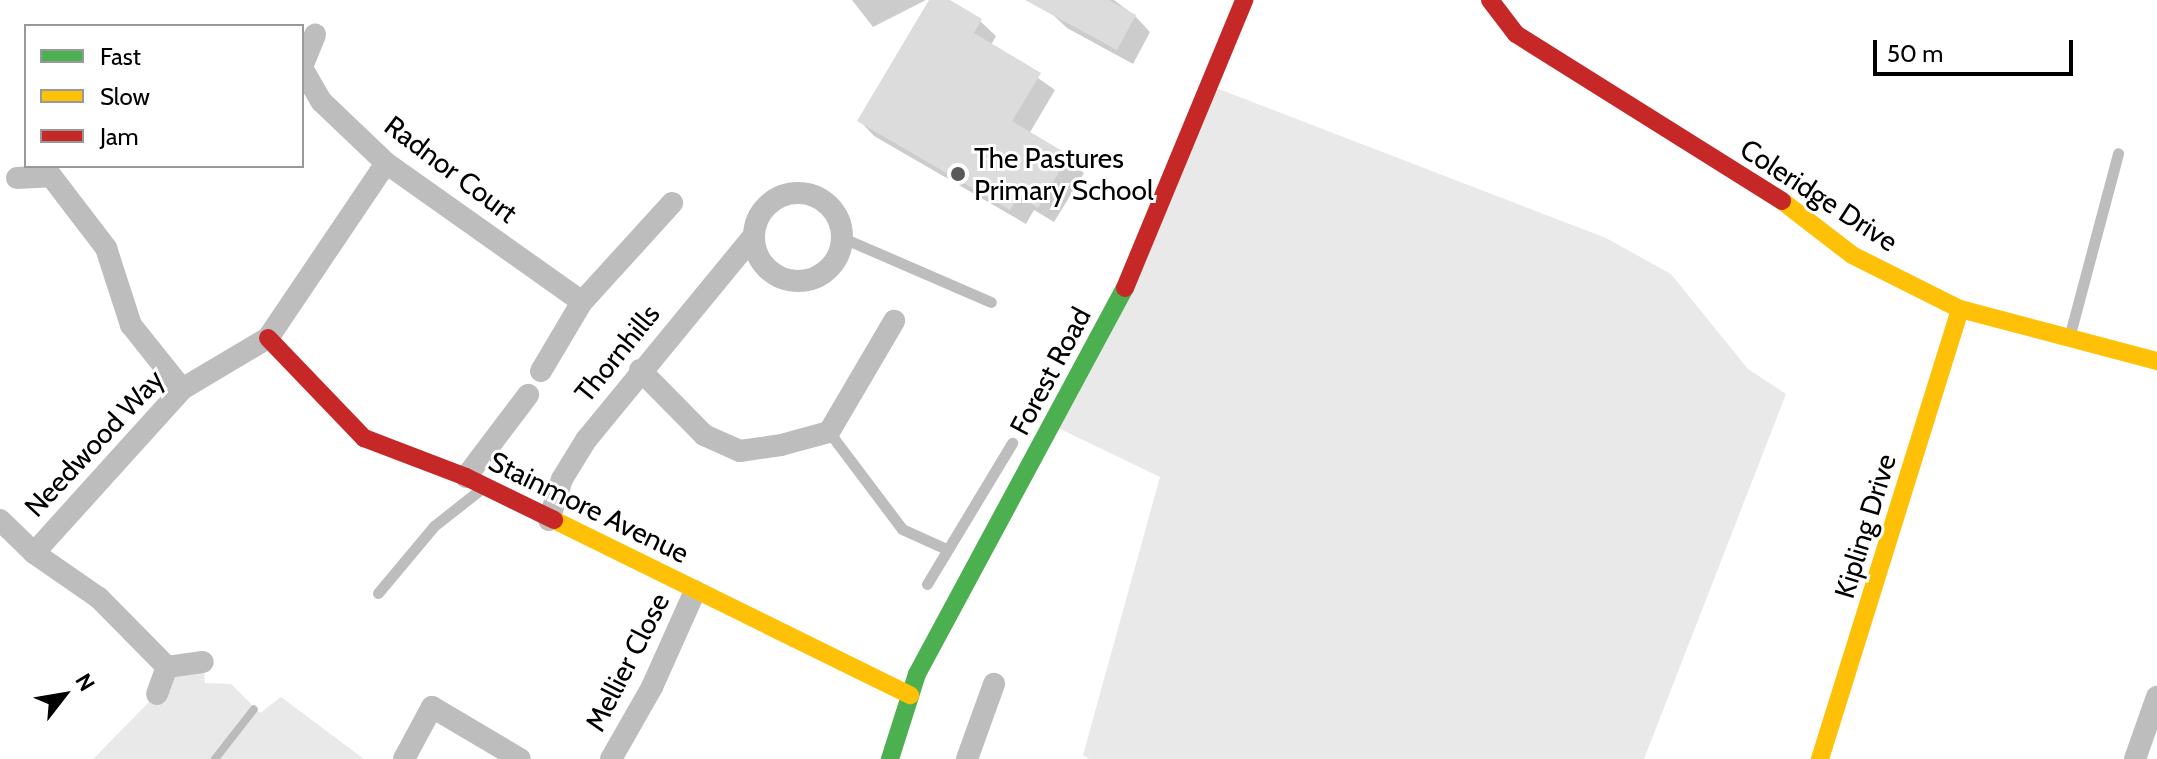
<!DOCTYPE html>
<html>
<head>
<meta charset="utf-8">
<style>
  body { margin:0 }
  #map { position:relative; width:2157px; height:759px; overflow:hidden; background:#fff; font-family:Cabin,sans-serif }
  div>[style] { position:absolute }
  .green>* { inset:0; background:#e9e9e9 }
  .shadow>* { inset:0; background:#0003 }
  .stream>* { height:8px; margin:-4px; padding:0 4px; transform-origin:4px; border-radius:4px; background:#bbb }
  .building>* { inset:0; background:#dcdcdc }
  .lane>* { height:11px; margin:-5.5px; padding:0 5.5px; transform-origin:5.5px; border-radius:5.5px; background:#bdbdbd }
  .street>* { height:22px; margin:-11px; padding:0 11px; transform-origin:11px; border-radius:11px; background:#bdbdbd }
  .street>.ring { margin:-11px; padding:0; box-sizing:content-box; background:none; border:22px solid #bdbdbd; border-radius:50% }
  .fast>* { height:18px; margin:-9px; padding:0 9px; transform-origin:9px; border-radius:9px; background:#4caf50 }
  .slow>* { height:18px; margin:-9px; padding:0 9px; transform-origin:9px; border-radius:9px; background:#ffc107 }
  .jam>* { height:18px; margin:-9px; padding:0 9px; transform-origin:9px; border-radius:9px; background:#c62828 }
  .dots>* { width:22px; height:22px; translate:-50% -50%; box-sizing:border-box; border:4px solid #fff; border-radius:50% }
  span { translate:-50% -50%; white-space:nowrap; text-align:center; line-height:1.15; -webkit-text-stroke:6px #fff; paint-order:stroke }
  .poi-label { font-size:28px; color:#000 }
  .left { translate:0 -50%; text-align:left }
  .street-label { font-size:28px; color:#000 }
  .legend { position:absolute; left:24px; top:24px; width:280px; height:144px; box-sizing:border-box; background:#fff; border:2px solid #999; margin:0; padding:10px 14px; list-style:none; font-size:24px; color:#000 }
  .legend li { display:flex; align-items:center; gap:16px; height:40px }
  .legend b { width:40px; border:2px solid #999 }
  .north { position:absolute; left:24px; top:655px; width:80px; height:80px; -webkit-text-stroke:6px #fff; paint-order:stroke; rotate:59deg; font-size:22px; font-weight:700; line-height:32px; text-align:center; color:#000 }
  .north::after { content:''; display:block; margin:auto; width:28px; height:36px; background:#000; clip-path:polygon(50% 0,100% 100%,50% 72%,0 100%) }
  .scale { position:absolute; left:1873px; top:40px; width:200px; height:36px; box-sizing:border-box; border:4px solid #000; border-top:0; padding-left:10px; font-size:24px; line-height:28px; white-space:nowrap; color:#000; -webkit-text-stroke:6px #fff; paint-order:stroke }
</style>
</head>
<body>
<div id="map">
  <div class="green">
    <div style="clip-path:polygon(1211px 86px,1606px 238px,1671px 274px,1748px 369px,1786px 394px,1644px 759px,1089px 759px,1083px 755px,1160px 477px,1054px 426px)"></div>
    <div style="clip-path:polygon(203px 662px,205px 683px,231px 684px,260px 713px,281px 697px,364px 759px,93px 759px,157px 694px,167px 667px)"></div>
  </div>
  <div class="shadow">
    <div style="clip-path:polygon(852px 0,926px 0,873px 27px)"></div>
    <div style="clip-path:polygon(931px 0,946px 0,980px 21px,996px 36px,991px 45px,1055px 90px,1029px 134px,1084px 173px,1054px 222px,1034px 210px,1026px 224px,874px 136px,859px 120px)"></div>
    <div style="clip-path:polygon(1058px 0,1114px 0,1135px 16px,1150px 32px,1133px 64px,1067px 28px,1051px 13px)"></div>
  </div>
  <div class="stream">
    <div style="left:215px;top:759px;width:63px;rotate:-52deg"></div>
  </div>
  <div class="building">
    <div style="clip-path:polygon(929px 0,950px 0,982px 19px,974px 33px,1041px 73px,1012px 121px,1069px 155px,1038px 208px,1018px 196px,1010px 210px,857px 121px)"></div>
    <div style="clip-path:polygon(1025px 0,1109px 0,1136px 15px,1117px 50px)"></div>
  </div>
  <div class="lane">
    <div style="left:843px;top:238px;width:161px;rotate:23.4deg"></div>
    <div style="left:2070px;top:334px;width:187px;rotate:-75.1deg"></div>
    <div style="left:829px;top:432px;width:121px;rotate:53deg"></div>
    <div style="left:902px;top:529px;width:48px;rotate:24.4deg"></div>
    <div style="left:927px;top:584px;width:165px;rotate:-58.9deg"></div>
    <div style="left:378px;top:593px;width:87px;rotate:-50.1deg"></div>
    <div style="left:434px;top:526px;width:60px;rotate:-38.2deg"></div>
  </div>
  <div class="street">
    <div style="left:302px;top:67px;width:35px;rotate:-68deg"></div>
    <div style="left:302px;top:68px;width:39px;rotate:60deg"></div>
    <div style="left:322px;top:102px;width:88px;rotate:43.6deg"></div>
    <div style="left:386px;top:163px;width:240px;rotate:35.3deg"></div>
    <div style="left:17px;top:178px;width:34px;rotate:-3deg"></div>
    <div style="left:51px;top:176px;width:91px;rotate:52.6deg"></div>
    <div style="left:106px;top:248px;width:81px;rotate:72deg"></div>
    <div style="left:131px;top:325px;width:82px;rotate:51.4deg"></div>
    <div class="ring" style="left:754px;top:193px;width:66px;height:66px"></div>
    <div style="left:640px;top:370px;width:91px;rotate:45.4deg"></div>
    <div style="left:704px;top:435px;width:39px;rotate:24deg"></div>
    <div style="left:740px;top:451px;width:41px;rotate:-8.3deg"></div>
    <div style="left:781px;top:445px;width:50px;rotate:-15.2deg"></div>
    <div style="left:829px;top:432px;width:129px;rotate:-59.6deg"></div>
    <div style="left:541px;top:371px;width:80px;rotate:-59.3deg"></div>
    <div style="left:582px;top:302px;width:134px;rotate:-47.7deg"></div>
    <div style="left:466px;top:477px;width:103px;rotate:-52.9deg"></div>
    <div style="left:0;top:520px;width:47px;rotate:44.1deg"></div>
    <div style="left:34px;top:553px;width:79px;rotate:34.7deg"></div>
    <div style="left:99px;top:598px;width:97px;rotate:45.4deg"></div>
    <div style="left:549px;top:520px;width:43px;rotate:-72.4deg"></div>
    <div style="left:562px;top:479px;width:46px;rotate:-58.4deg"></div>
    <div style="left:586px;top:440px;width:263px;rotate:-50.6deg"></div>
    <div style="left:34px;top:553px;width:221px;rotate:-47.9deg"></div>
    <div style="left:182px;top:389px;width:100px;rotate:-30.7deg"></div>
    <div style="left:268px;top:338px;width:211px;rotate:-56deg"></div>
    <div style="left:167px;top:667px;width:36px;rotate:-8deg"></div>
    <div style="left:157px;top:694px;width:29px;rotate:-70deg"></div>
    <div style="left:404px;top:759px;width:59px;rotate:-61.7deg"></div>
    <div style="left:432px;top:707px;width:102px;rotate:30.6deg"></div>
    <div style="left:611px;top:759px;width:83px;rotate:-60.3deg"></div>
    <div style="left:652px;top:687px;width:105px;rotate:-65.9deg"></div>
    <div style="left:967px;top:759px;width:80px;rotate:-70.2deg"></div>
    <div style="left:2135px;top:759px;width:66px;rotate:-70.5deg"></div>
  </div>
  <div class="fast">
    <div style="left:890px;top:759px;width:89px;rotate:-72.4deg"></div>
    <div style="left:917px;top:674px;width:438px;rotate:-61.7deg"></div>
  </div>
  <div class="slow">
    <div style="left:1782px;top:201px;width:88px;rotate:37.6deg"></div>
    <div style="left:1852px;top:255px;width:121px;rotate:26.6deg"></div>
    <div style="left:1960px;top:309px;width:204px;rotate:14.8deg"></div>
    <div style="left:554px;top:520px;width:397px;rotate:26.2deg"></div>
    <div style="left:1820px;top:759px;width:471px;rotate:-72.7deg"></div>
  </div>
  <div class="jam">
    <div style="left:1490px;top:0;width:43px;rotate:52.6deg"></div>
    <div style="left:1516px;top:34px;width:314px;rotate:32.1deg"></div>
    <div style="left:1125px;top:288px;width:312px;rotate:-67.5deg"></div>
    <div style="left:268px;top:338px;width:139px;rotate:46.2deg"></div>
    <div style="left:364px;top:438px;width:109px;rotate:20.9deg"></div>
    <div style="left:466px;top:477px;width:98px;rotate:26deg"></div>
  </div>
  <div class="dots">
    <div style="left:958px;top:174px;background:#595959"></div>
  </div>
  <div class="poi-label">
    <span class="left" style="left:974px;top:174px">The Pastures<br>Primary School</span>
  </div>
  <div class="street-label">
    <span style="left:451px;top:169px;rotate:37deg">Radnor Court</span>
    <span style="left:1819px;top:195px;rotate:33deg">Coleridge Drive</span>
    <span style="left:617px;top:353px;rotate:-51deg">Thornhills</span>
    <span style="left:1050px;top:371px;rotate:-62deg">Forest Road</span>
    <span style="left:94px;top:443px;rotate:-47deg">Needwood Way</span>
    <span style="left:589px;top:507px;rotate:26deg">Stainmore Avenue</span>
    <span style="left:1865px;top:526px;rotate:-73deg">Kipling Drive</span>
    <span style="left:627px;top:662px;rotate:-63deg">Mellier Close</span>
  </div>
  <ul class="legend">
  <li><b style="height:10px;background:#4caf50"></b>Fast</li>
  <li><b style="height:10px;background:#ffc107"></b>Slow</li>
  <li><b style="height:10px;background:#c62828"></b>Jam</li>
  </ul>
  <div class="north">N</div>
  <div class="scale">50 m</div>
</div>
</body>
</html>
